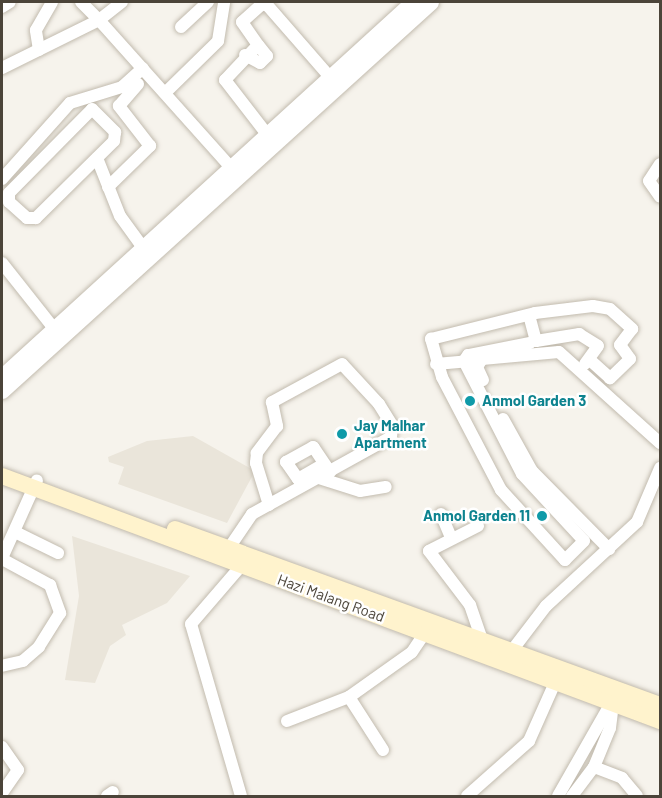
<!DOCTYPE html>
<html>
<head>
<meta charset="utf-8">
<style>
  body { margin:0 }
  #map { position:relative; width:662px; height:798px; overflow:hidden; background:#f6f3ec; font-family:Barlow,sans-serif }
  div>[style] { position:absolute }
  .residential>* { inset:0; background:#eae5da }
  .roads { filter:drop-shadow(0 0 2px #c2bbae) drop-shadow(0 0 2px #c2bbae) }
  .minor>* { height:12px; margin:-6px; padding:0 6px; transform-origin:6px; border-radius:6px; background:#fff }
  .tertiary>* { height:15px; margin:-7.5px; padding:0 7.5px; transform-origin:7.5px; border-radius:7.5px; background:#fff }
  .secondary>* { height:16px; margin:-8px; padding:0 8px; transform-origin:8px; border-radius:8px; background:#fff3cd }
  .dots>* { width:16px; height:16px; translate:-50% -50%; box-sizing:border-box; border:3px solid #fff; border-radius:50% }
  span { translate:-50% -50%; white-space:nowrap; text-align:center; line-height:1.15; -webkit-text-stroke:5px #fff; paint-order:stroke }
  .culture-label { font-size:15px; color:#0d838f; font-weight:700 }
  .left { translate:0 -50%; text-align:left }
  .right { translate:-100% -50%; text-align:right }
  .street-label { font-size:15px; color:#4b4439 }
  .frame { position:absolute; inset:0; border:3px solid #4b4439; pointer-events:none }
</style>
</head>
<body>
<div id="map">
  <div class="residential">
    <div style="clip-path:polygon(193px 436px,255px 471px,227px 523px,118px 484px,124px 467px,109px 462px,108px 457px,147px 441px)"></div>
    <div style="clip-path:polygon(72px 536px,190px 576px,167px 603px,122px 625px,126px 635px,110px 646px,95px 683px,65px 680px,79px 596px)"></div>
  </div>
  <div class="roads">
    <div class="minor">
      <div style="left:81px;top:2px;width:25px;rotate:45deg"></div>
      <div style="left:99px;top:20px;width:29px;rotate:-38deg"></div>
      <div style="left:2px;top:7px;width:9px;rotate:-32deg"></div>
      <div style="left:181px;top:27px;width:37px;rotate:-43deg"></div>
      <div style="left:39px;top:50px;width:20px;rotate:-99deg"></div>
      <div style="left:36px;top:30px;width:32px;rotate:-60deg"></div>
      <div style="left:245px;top:55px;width:17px;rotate:28deg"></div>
      <div style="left:260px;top:63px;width:10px;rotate:-45deg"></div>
      <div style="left:267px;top:56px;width:14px;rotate:-129deg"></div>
      <div style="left:2px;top:68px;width:108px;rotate:-26.3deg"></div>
      <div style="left:99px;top:20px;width:205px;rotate:48.2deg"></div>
      <div style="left:166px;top:92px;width:73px;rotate:-44.4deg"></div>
      <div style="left:218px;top:41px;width:39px;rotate:-81deg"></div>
      <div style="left:92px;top:109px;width:33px;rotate:45deg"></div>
      <div style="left:115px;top:132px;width:9px;rotate:96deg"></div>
      <div style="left:114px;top:141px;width:110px;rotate:135.4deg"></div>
      <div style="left:36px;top:218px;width:9px;rotate:180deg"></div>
      <div style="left:27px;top:218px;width:24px;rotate:-138deg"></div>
      <div style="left:9px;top:202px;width:9px;rotate:-90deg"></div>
      <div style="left:9px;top:193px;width:118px;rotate:-45.3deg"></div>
      <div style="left:266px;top:133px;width:67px;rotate:-127.7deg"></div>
      <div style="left:225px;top:80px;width:48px;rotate:-46.7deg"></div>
      <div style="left:258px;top:45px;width:28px;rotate:-125deg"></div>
      <div style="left:242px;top:22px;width:27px;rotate:-42deg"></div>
      <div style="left:262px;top:4px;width:6px;rotate:18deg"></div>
      <div style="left:268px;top:6px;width:93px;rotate:48.9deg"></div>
      <div style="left:97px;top:158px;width:62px;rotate:68.4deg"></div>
      <div style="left:120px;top:216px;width:36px;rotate:54deg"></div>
      <div style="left:660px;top:164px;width:20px;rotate:123deg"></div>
      <div style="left:649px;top:181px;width:19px;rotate:55deg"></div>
      <div style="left:2px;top:179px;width:102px;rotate:-48.2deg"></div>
      <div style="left:70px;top:103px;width:54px;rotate:-17.1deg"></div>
      <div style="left:122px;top:87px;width:28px;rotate:-42deg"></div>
      <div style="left:108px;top:187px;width:59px;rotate:-44.3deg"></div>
      <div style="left:150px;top:146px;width:51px;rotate:-127.8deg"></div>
      <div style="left:119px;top:106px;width:29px;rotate:-49deg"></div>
      <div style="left:2px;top:263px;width:80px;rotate:51.6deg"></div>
      <div style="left:529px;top:315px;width:27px;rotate:75deg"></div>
      <div style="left:536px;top:341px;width:44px;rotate:-9.2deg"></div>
      <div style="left:579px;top:334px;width:22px;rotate:32deg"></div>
      <div style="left:598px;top:346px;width:22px;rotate:126deg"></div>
      <div style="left:530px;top:343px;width:63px;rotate:169deg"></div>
      <div style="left:468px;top:355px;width:7px;rotate:124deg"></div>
      <div style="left:464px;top:361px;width:127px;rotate:62.8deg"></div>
      <div style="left:522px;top:474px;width:91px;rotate:47.2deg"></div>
      <div style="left:584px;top:541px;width:27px;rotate:135deg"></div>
      <div style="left:565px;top:560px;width:95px;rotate:-132.4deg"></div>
      <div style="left:501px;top:490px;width:127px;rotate:-117.6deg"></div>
      <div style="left:442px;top:377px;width:40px;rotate:-106deg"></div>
      <div style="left:431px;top:339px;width:107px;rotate:-14deg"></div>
      <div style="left:535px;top:313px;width:58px;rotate:-6.9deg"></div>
      <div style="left:593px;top:306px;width:17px;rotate:10deg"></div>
      <div style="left:610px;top:309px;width:30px;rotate:42deg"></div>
      <div style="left:632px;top:329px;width:20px;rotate:127deg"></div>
      <div style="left:620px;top:345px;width:17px;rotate:54deg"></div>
      <div style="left:630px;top:359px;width:28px;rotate:136deg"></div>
      <div style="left:610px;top:378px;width:27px;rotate:-138deg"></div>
      <div style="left:436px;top:364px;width:34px;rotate:-5deg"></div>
      <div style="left:483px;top:380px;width:14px;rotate:-115deg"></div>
      <div style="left:477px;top:367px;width:9px;rotate:-58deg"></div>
      <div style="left:482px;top:359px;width:77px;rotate:-5.2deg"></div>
      <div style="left:559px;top:352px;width:136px;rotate:42deg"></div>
      <div style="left:503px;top:419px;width:60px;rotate:60.9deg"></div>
      <div style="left:532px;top:471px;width:110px;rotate:45.4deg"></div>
      <div style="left:324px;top:464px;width:30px;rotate:150deg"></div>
      <div style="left:298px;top:479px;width:21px;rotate:-125deg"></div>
      <div style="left:286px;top:462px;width:31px;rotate:-29deg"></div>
      <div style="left:313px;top:447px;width:1px;rotate:45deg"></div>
      <div style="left:314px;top:448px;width:29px;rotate:56deg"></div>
      <div style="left:319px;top:478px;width:43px;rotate:17.6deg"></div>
      <div style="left:360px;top:491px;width:26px;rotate:-9deg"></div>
      <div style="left:441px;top:514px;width:26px;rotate:67deg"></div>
      <div style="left:478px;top:526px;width:55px;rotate:153deg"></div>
      <div style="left:429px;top:551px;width:68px;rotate:52.8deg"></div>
      <div style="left:470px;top:605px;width:36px;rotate:71deg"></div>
      <div style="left:15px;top:532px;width:48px;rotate:26deg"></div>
      <div style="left:229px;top:548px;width:41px;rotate:-55.9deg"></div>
      <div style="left:252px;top:514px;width:159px;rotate:-29deg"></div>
      <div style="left:391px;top:437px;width:12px;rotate:-85deg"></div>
      <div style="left:392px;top:425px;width:25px;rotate:-122deg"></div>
      <div style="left:379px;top:404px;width:54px;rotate:-132.8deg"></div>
      <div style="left:342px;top:364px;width:80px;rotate:151.5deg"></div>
      <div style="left:272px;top:402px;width:25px;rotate:78deg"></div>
      <div style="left:277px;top:426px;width:34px;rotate:127deg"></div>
      <div style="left:257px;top:453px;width:10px;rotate:96deg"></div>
      <div style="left:256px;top:463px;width:44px;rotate:72.8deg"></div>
      <div style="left:2px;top:558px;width:85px;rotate:-65.8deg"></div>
      <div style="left:2px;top:559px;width:55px;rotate:28.4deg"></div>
      <div style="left:50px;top:585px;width:30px;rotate:70deg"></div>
      <div style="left:60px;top:613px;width:40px;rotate:122deg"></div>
      <div style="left:39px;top:647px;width:21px;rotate:139deg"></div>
      <div style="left:23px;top:661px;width:22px;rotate:167deg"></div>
      <div style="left:507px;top:657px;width:64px;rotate:-52.6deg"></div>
      <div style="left:546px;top:606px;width:124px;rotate:-42.7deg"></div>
      <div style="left:637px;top:522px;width:59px;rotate:-66.9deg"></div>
      <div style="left:349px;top:697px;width:63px;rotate:57.3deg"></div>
      <div style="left:287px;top:721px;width:66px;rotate:-21.2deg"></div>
      <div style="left:349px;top:697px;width:77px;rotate:-35.5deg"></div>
      <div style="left:412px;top:652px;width:23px;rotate:-56deg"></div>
      <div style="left:2px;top:747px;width:28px;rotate:55deg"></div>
      <div style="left:18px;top:770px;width:28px;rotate:125deg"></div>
      <div style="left:594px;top:767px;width:30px;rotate:21deg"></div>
      <div style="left:622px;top:778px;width:23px;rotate:50deg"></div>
      <div style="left:107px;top:796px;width:7px;rotate:-34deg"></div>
      <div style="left:241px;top:796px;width:179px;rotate:-106.2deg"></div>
      <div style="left:191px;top:624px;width:84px;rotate:-49.3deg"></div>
      <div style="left:467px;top:796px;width:83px;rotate:-41.6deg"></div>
      <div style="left:529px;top:741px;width:71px;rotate:-66deg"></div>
      <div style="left:558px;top:796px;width:105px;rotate:-60.3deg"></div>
      <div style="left:572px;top:796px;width:36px;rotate:-53deg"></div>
      <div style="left:594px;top:767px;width:42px;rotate:-67.7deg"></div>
      <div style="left:610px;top:728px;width:32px;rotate:-83deg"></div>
    </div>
    <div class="tertiary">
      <div style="left:2px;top:376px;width:555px;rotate:-42.37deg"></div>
      <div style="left:2px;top:391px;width:579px;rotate:-42.2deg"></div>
    </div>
    <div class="secondary">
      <div style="left:2px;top:476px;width:702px;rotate:20.42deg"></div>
      <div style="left:175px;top:529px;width:516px;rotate:19.95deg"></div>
    </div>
  </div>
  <div class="dots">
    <div style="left:470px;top:401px;background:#0f9aa8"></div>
    <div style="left:342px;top:434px;background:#0f9aa8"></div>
    <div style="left:542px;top:516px;background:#0f9aa8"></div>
  </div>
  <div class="culture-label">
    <span class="left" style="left:482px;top:401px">Anmol Garden 3</span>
    <span class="left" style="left:354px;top:434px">Jay Malhar<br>Apartment</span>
    <span class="right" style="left:530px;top:516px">Anmol Garden 11</span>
  </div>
  <div class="street-label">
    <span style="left:331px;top:598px;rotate:20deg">Hazi Malang Road</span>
  </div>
  <div class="frame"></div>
</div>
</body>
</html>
